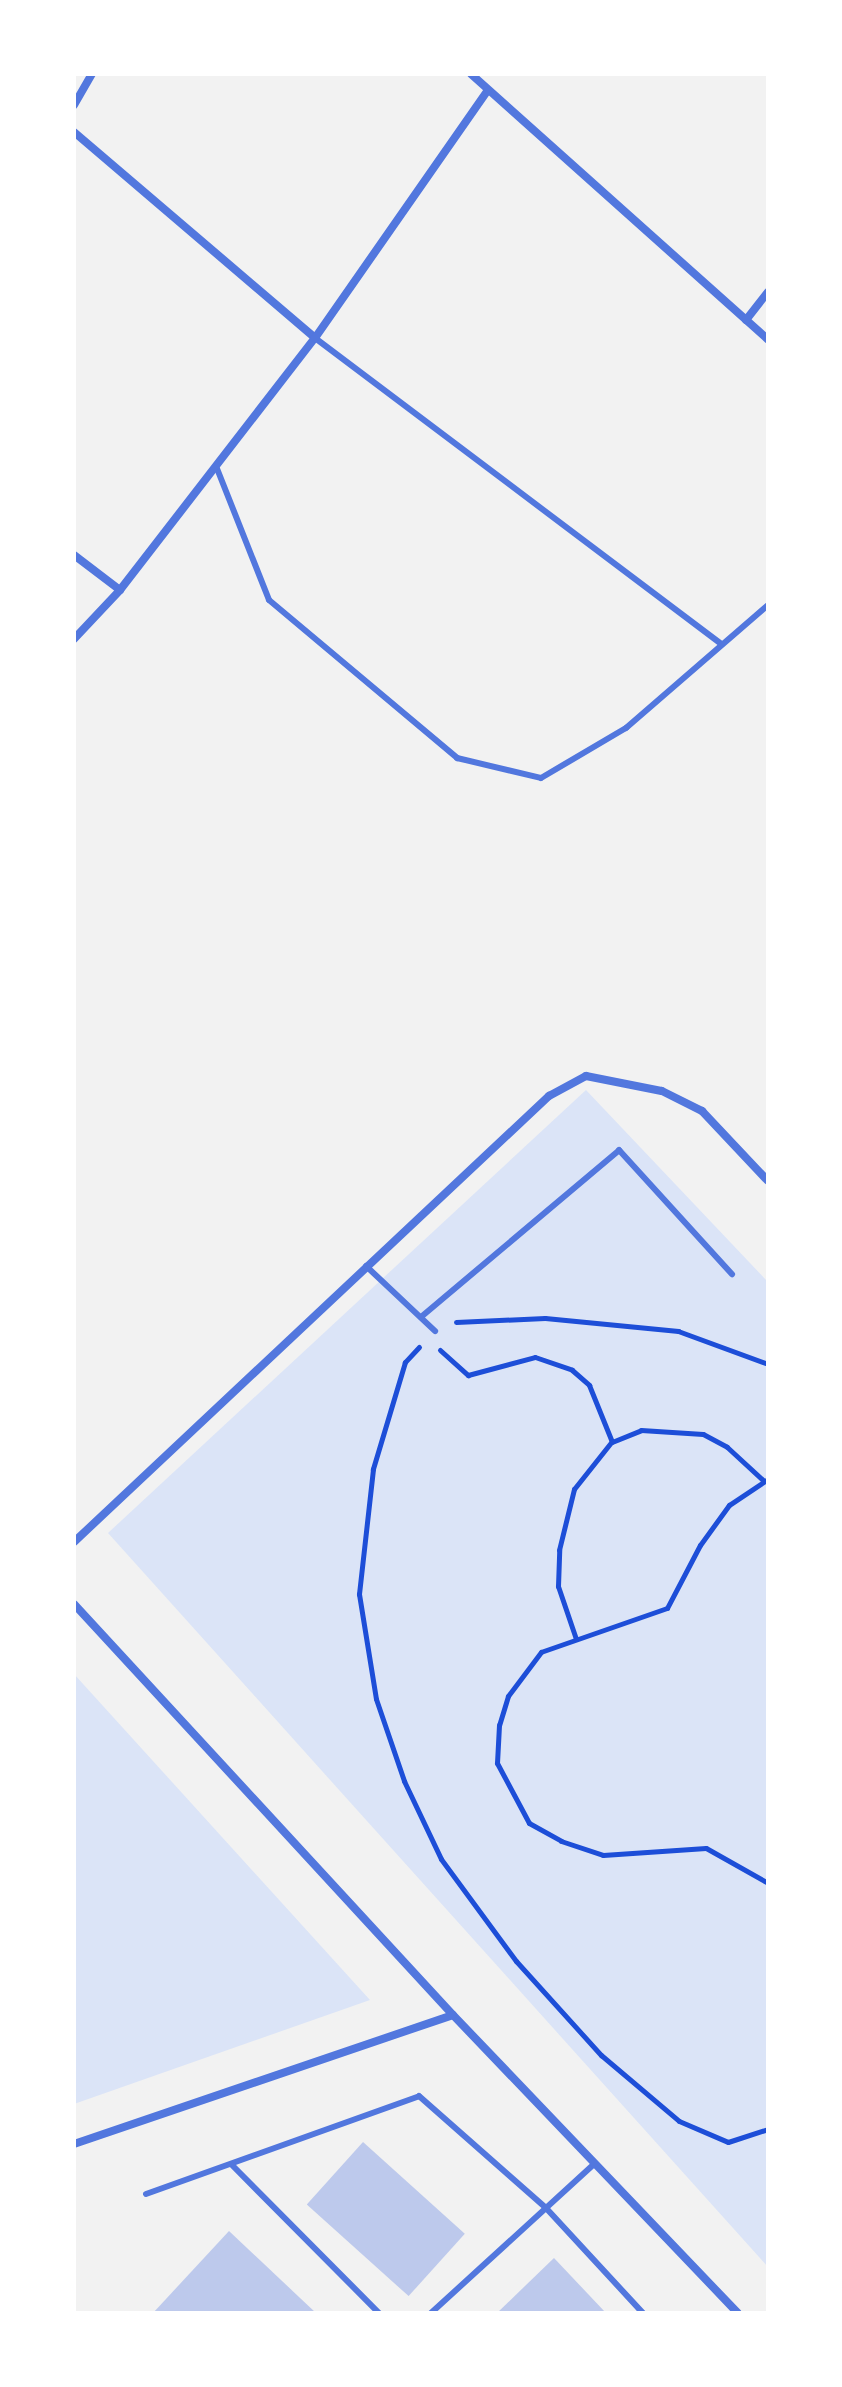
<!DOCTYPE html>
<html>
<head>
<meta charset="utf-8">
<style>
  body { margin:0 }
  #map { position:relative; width:842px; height:2387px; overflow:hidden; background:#f2f2f2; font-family:"Crimson Pro",serif }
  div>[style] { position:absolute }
  .green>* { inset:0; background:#dbe4f7 }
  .building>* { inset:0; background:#bdc9ec; transform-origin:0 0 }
  .path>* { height:5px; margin:-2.5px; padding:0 2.5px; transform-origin:2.5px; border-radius:2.5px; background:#1d4ed8 }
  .service>* { height:6px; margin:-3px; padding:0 3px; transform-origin:3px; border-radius:3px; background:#5277de }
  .minor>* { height:8px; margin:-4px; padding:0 4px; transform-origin:4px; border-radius:4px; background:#5277de }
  span { translate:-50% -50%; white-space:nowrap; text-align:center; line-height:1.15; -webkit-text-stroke:8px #fff; paint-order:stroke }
  .frame { position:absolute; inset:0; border:76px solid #fff; pointer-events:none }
</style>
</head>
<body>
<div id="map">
  <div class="green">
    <div style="clip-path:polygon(586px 1090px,768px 1282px,768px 2267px,108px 1533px)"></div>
    <div style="clip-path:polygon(74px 1674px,370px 2000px,74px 2104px)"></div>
  </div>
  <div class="building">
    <div style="left:363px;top:2142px;width:137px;height:84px;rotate:42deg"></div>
    <div style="clip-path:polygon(229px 2231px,316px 2313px,153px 2313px)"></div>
    <div style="clip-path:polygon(554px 2258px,606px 2313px,497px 2313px)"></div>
  </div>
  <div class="path">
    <div style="left:456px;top:1322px;width:89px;rotate:-2.6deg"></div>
    <div style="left:545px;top:1318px;width:134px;rotate:5.6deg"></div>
    <div style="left:678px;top:1331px;width:96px;rotate:20.1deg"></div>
    <div style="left:419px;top:1347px;width:21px;rotate:133deg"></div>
    <div style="left:405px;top:1362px;width:112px;rotate:106.7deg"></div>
    <div style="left:373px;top:1469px;width:126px;rotate:96.4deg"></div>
    <div style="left:359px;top:1594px;width:106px;rotate:80.8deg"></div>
    <div style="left:376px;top:1699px;width:87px;rotate:71.1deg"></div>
    <div style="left:404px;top:1781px;width:86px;rotate:64.6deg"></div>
    <div style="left:441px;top:1859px;width:127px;rotate:53.7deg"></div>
    <div style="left:516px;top:1961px;width:127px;rotate:47.9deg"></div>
    <div style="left:601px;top:2055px;width:102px;rotate:40.2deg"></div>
    <div style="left:679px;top:2121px;width:53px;rotate:23.2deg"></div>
    <div style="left:728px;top:2142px;width:42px;rotate:-18deg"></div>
    <div style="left:440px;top:1350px;width:38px;rotate:42deg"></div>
    <div style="left:468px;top:1375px;width:69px;rotate:-15deg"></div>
    <div style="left:535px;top:1357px;width:39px;rotate:19deg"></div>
    <div style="left:572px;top:1370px;width:23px;rotate:41deg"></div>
    <div style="left:589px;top:1385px;width:61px;rotate:68deg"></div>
    <div style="left:612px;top:1442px;width:31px;rotate:-22deg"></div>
    <div style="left:641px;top:1430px;width:62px;rotate:3.7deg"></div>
    <div style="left:703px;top:1434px;width:27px;rotate:28deg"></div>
    <div style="left:727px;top:1447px;width:50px;rotate:42.6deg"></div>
    <div style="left:768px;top:1479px;width:47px;rotate:146.3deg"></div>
    <div style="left:729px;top:1505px;width:49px;rotate:125.9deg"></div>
    <div style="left:700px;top:1545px;width:71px;rotate:117.6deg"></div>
    <div style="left:667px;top:1608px;width:133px;rotate:160.8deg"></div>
    <div style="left:541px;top:1652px;width:55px;rotate:126.9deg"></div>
    <div style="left:508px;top:1696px;width:30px;rotate:107deg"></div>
    <div style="left:499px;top:1725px;width:38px;rotate:93deg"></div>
    <div style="left:497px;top:1763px;width:68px;rotate:61.9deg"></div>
    <div style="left:529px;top:1823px;width:37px;rotate:29deg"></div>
    <div style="left:561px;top:1841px;width:44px;rotate:18.4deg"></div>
    <div style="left:603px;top:1855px;width:103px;rotate:-3.9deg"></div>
    <div style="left:706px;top:1848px;width:71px;rotate:29.4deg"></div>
    <div style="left:576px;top:1639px;width:56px;rotate:-108.8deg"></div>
    <div style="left:558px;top:1586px;width:36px;rotate:-88deg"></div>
    <div style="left:559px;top:1550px;width:63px;rotate:-76.2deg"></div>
    <div style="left:574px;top:1489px;width:61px;rotate:-51.6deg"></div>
  </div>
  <div class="service">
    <div style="left:315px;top:338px;width:507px;rotate:36.98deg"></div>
    <div style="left:216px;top:466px;width:144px;rotate:68.4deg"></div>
    <div style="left:269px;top:600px;width:246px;rotate:40deg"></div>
    <div style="left:457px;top:758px;width:86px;rotate:13.4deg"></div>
    <div style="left:541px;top:778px;width:99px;rotate:-30.5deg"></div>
    <div style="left:626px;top:728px;width:188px;rotate:-40.9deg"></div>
    <div style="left:366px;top:1266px;width:95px;rotate:43.3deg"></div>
    <div style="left:421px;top:1317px;width:259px;rotate:-40.1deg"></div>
    <div style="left:619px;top:1150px;width:168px;rotate:47.7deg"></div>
    <div style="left:232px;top:2165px;width:209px;rotate:45.2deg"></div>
    <div style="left:146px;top:2194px;width:290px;rotate:-19.7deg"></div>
    <div style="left:419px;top:2096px;width:169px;rotate:41.4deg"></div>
    <div style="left:546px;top:2208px;width:143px;rotate:47.3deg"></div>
    <div style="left:431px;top:2313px;width:222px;rotate:-42.4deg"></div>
  </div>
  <div class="minor">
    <div style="left:471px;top:74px;width:399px;rotate:41.8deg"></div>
    <div style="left:74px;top:105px;width:36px;rotate:-60deg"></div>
    <div style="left:74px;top:132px;width:317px;rotate:40.5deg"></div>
    <div style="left:746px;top:320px;width:36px;rotate:-52deg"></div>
    <div style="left:74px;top:555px;width:58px;rotate:37.3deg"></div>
    <div style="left:74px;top:639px;width:67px;rotate:-46.8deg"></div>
    <div style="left:120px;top:590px;width:319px;rotate:-52.3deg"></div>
    <div style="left:315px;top:338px;width:302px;rotate:-55.1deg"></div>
    <div style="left:74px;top:1542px;width:652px;rotate:-43.2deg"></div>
    <div style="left:549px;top:1096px;width:42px;rotate:-28.4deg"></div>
    <div style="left:586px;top:1076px;width:77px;rotate:11.2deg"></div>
    <div style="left:662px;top:1091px;width:45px;rotate:26.6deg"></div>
    <div style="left:702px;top:1111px;width:96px;rotate:46.7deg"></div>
    <div style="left:74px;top:1604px;width:559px;rotate:47.32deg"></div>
    <div style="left:453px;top:2015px;width:412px;rotate:46.3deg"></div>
    <div style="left:74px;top:2144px;width:400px;rotate:-18.8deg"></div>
  </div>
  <div class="frame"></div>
</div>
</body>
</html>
